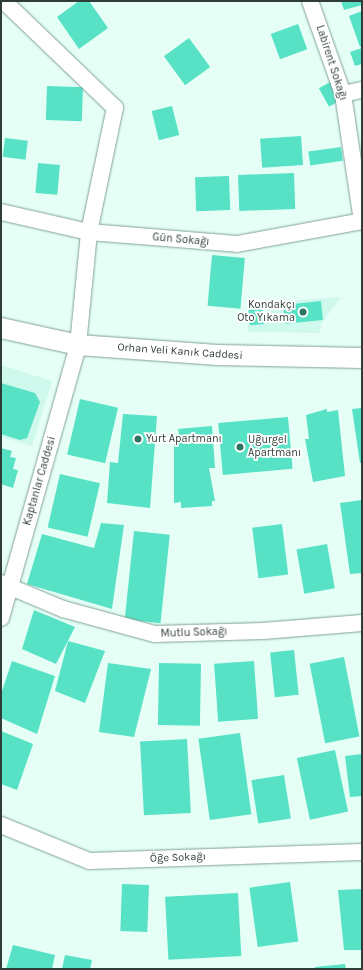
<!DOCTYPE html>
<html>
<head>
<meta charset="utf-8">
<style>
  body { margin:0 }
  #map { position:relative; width:363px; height:970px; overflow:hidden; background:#e5fff7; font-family:Karla,sans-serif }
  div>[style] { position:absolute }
  .built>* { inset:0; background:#cff9ed }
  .building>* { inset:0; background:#58e2c5; transform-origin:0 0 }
  .roads { filter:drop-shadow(0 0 1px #82a098) drop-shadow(0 0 1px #82a098) }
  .minor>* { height:16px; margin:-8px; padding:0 8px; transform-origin:8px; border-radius:8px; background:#fff }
  .tertiary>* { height:20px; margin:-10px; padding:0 10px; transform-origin:10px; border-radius:10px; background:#fff }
  .dots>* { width:11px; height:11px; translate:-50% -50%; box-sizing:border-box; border:2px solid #fff; border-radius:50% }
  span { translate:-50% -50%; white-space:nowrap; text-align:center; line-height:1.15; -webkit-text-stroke:3.5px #fff; paint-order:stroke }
  .street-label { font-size:11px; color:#2f3c38 }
  .poi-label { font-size:11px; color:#2f3c38 }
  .right { translate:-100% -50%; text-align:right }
  .left { translate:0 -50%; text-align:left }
  .frame { position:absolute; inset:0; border:2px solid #2f3c38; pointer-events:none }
</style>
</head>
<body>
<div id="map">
  <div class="built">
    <div style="clip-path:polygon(341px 297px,321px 324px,320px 333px,248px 332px,247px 304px)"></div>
    <div style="clip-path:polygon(1px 365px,52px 381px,32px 446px,1px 437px)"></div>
  </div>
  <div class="building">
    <div style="clip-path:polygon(79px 1px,89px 1px,108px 28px,79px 49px,57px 17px)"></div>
    <div style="clip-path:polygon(341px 1px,362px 1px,362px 5px,344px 10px)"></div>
    <div style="clip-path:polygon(362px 11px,362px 46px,360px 47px,349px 16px)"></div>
    <div style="left:298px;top:24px;width:27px;height:29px;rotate:70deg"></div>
    <div style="left:189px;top:38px;width:36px;height:31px;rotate:54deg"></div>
    <div style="clip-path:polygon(362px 48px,362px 64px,355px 66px,350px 52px)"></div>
    <div style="left:332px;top:81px;width:21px;height:15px;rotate:61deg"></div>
    <div style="left:47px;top:86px;width:36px;height:34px;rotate:2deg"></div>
    <div style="left:172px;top:106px;width:30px;height:21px;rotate:76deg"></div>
    <div style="left:301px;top:136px;width:29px;height:41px;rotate:86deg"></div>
    <div style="left:5px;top:138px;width:23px;height:19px;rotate:7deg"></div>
    <div style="left:341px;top:147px;width:14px;height:33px;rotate:82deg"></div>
    <div style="left:38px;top:163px;width:22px;height:30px;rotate:5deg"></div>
    <div style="left:294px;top:173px;width:36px;height:56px;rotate:88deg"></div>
    <div style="left:229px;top:176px;width:34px;height:34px;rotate:88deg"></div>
    <div style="left:212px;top:255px;width:33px;height:51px;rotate:5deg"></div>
    <div style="left:321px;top:301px;width:19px;height:38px;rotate:84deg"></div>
    <div style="left:262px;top:305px;width:19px;height:14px;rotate:84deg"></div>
    <div style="clip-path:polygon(1px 383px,35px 393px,40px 402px,27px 438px,20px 440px,1px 434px)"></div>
    <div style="left:80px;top:399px;width:39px;height:57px;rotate:13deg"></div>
    <div style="clip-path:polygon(362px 408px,362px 463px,360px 463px,352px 409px)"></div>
    <div style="clip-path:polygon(327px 409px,327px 412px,338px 410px,345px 476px,313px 482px,305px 439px,309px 439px,306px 415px)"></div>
    <div style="clip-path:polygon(123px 414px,157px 416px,150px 508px,107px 503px,110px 462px,118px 463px)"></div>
    <div style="left:288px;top:417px;width:52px;height:70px;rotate:85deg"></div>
    <div style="clip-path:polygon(212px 426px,215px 468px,209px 468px,215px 501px,212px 501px,212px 506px,181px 508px,181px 502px,174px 503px,174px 434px,179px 434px,178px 429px)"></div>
    <div style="clip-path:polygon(1px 448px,12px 451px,10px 457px,16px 458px,13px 469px,18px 470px,13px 488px,1px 484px)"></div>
    <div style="left:60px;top:474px;width:41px;height:55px;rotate:13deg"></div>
    <div style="clip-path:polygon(362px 500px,362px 573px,350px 574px,340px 503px)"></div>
    <div style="clip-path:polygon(101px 523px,124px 525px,112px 609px,27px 584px,42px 534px,94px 548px)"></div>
    <div style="left:282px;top:524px;width:51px;height:30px;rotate:83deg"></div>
    <div style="left:134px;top:531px;width:36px;height:89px;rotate:6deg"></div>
    <div style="left:327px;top:544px;width:45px;height:31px;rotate:80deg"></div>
    <div style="clip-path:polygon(34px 610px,75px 627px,56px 664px,22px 649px)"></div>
    <div style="clip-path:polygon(68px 641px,105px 651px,85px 703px,55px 691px)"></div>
    <div style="left:294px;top:650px;width:45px;height:24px;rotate:84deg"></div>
    <div style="left:344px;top:657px;width:81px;height:35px;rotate:79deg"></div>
    <div style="clip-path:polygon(12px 661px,55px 676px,37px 734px,1px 718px,1px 694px)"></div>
    <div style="left:254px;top:661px;width:58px;height:40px;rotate:86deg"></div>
    <div style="clip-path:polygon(108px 663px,151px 669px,134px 737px,99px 732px)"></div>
    <div style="left:159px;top:663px;width:42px;height:62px;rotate:1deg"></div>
    <div style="clip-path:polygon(1px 731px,33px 744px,17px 790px,1px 784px)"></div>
    <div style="left:240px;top:733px;width:82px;height:42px;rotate:82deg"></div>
    <div style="left:187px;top:739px;width:74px;height:47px;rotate:87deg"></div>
    <div style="left:335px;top:750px;width:63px;height:39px;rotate:78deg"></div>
    <div style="clip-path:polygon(362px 754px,362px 796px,350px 797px,345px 756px)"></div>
    <div style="left:284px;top:775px;width:44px;height:33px;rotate:81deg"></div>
    <div style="left:290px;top:882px;width:60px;height:41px;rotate:82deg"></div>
    <div style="left:122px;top:884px;width:27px;height:47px;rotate:2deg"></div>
    <div style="clip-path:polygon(362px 889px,362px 950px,344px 950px,338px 890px)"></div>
    <div style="left:238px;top:893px;width:63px;height:73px;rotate:87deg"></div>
    <div style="clip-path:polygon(13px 945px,55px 955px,52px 969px,6px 969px)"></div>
    <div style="clip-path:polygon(65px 955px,92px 960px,90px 969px,62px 969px)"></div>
    <div style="clip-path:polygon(345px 964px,346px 969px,315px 969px,315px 967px)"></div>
  </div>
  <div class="roads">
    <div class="minor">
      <div style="left:310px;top:1px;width:99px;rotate:70.5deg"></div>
      <div style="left:343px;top:94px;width:128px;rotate:81.5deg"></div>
      <div style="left:343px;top:94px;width:19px;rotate:-12deg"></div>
      <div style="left:1px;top:212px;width:90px;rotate:12.8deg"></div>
      <div style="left:89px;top:232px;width:148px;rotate:4.6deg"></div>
      <div style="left:237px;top:244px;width:127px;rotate:-10.4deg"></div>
      <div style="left:1px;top:583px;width:67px;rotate:22.8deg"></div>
      <div style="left:63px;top:609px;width:95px;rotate:15.2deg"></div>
      <div style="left:155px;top:634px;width:108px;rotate:-1.6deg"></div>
      <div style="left:263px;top:631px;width:99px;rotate:-4.6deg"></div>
      <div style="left:1px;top:618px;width:284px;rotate:-74.2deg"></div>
      <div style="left:78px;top:345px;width:114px;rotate:-84.4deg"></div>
      <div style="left:89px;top:232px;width:127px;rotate:-78.2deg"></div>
      <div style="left:115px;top:108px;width:154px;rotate:-136.1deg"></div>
      <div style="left:1px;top:825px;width:95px;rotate:22.2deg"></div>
      <div style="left:89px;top:861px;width:273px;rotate:-1.9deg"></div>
    </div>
    <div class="tertiary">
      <div style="left:1px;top:328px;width:79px;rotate:12.4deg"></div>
      <div style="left:78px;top:345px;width:140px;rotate:4.1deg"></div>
      <div style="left:218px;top:355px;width:144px;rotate:1.2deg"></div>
    </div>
  </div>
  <div class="dots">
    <div style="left:303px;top:312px;background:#2f7263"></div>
    <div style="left:138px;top:439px;background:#2f7263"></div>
    <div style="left:240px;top:447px;background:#2f7263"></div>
  </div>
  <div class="street-label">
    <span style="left:331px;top:63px;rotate:72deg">Labirent Sokağı</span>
    <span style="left:181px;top:240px;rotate:5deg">Gün Sokağı</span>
    <span style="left:180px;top:352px;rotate:4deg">Orhan Veli Kanık Caddesi</span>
    <span style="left:40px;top:481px;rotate:-74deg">Kaptanlar Caddesi</span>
    <span style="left:194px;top:633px;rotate:-2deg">Mutlu Sokağı</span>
    <span style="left:178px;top:858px;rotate:-2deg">Öḡe Sokağı</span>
  </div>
  <div class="poi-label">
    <span class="right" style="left:295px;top:312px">Kondakçı<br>Oto Yıkama</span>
    <span class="left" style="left:146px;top:439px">Yurt Apartmanı</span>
    <span class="left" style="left:248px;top:447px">Uḡurgel<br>Apartmanı</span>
  </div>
  <div class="frame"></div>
</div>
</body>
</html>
